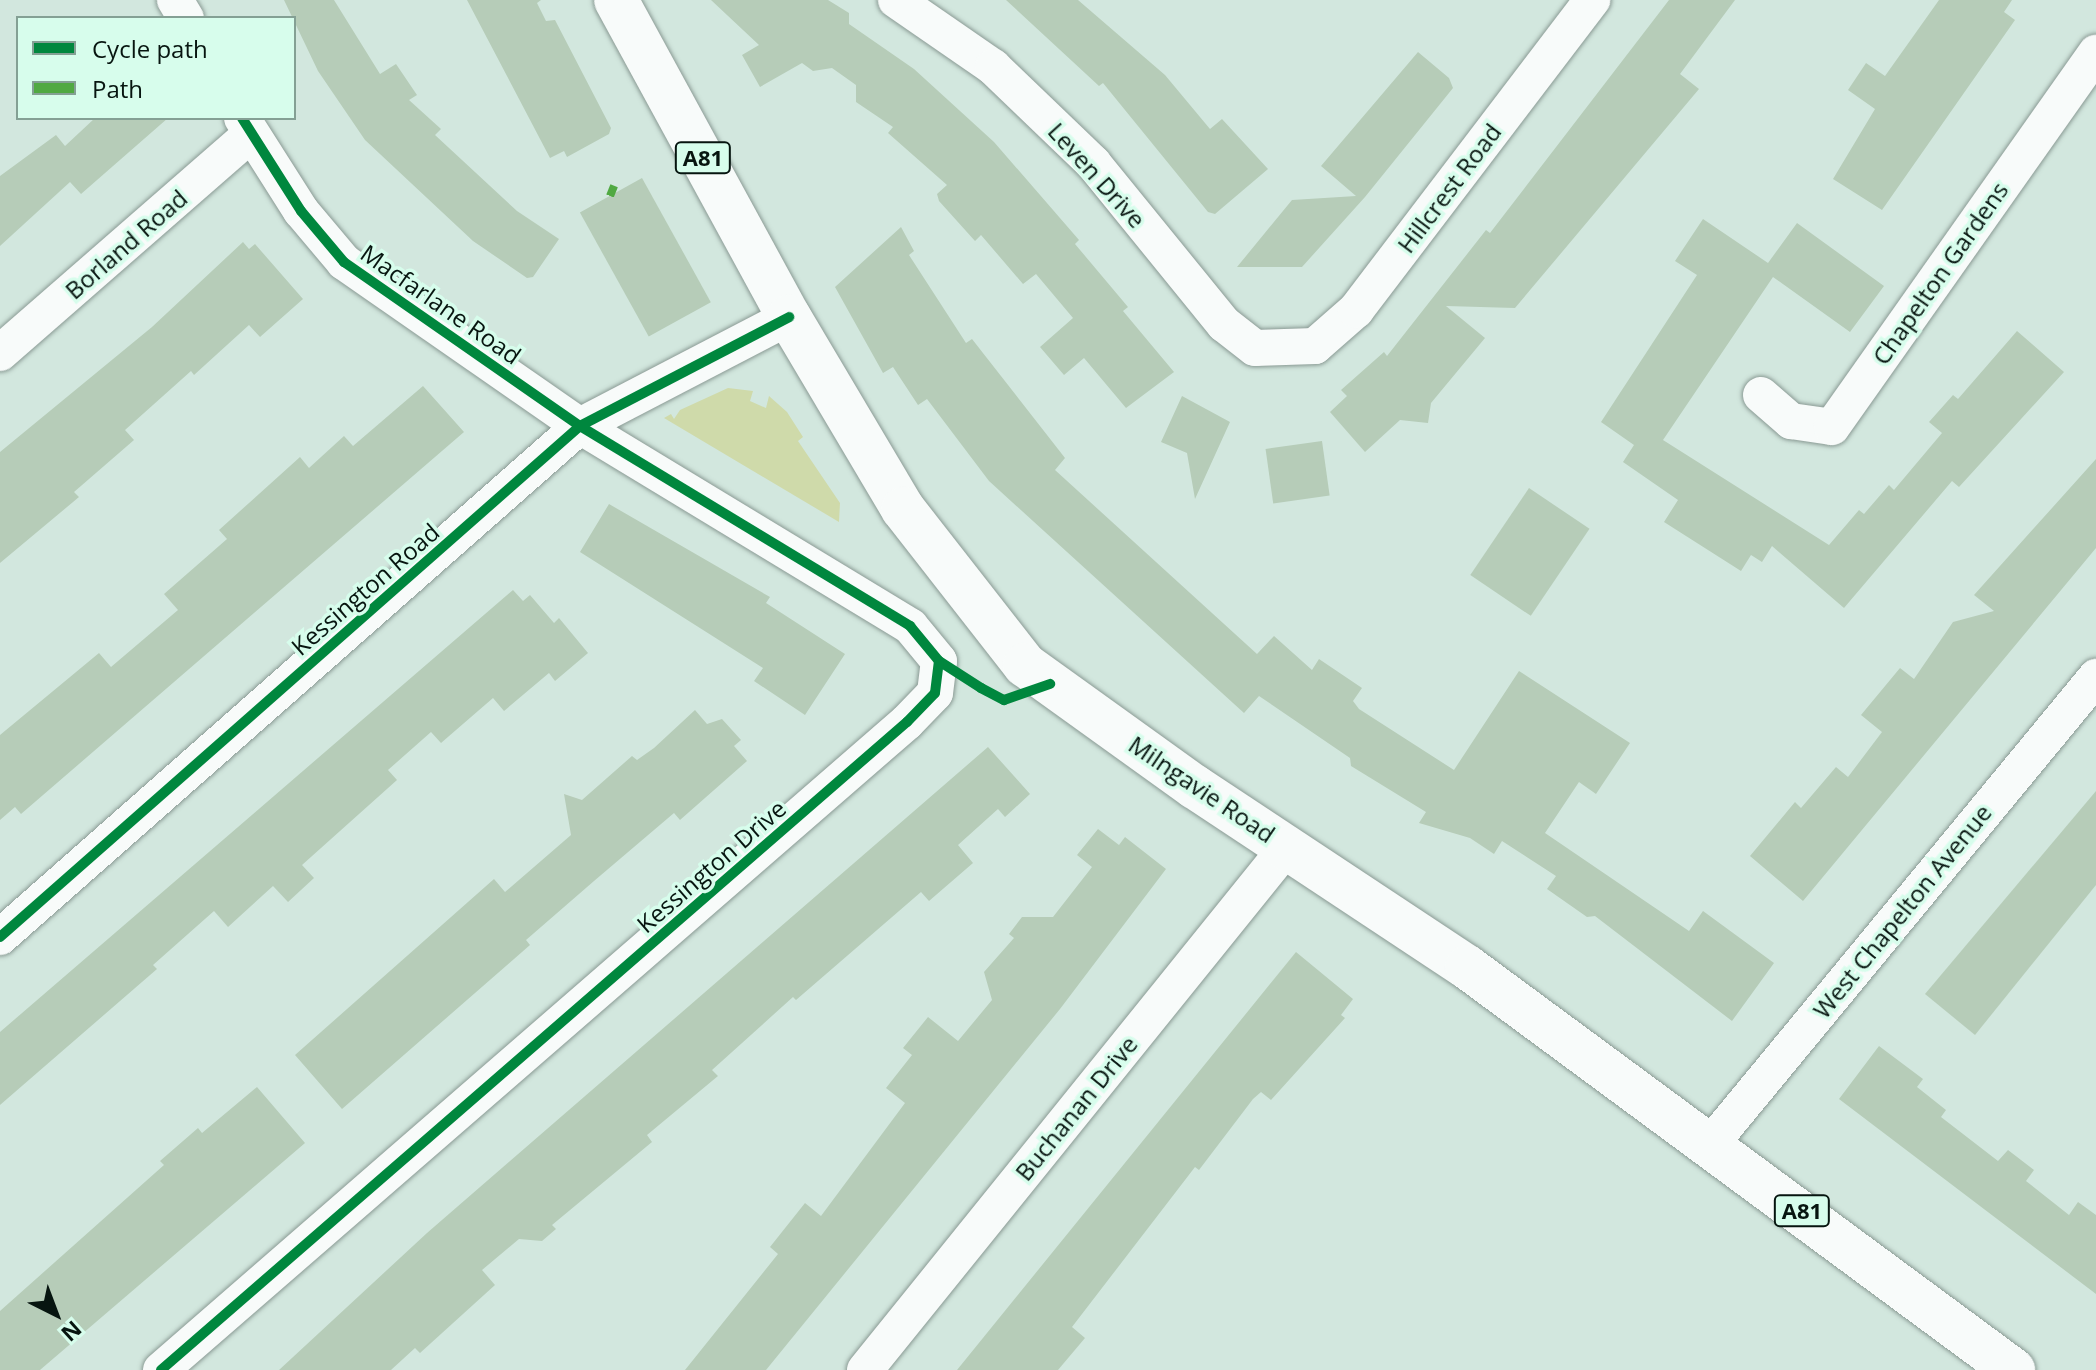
<!DOCTYPE html>
<html>
<head>
<meta charset="utf-8">
<style>
  body { margin:0 }
  #map { position:relative; width:2096px; height:1370px; overflow:hidden; background:#d2e7de; font-family:"Open Sans",sans-serif }
  div>[style] { position:absolute }
  .green>* { inset:0; background:#cfdaaa }
  .building>* { inset:0; background:#b6ccb8; transform-origin:0 0 }
  .roads { filter:drop-shadow(0 0 2px #8a9a94) drop-shadow(0 0 2px #8a9a94) }
  .minor>* { height:36px; margin:-18px; padding:0 18px; transform-origin:18px; border-radius:18px; background:#f8fbfa }
  .primary>* { height:44px; margin:-22px; padding:0 22px; transform-origin:22px; border-radius:22px; background:#f8fbfa }
  .quiet>* { height:8px; margin-top:-4px; transform-origin:0; background:repeating-linear-gradient(90deg,#50a942 0 16px,transparent 0 24px) }
  .cycleway>* { height:10px; margin:-5px; padding:0 5px; transform-origin:5px; border-radius:5px; background:#00873e }
  span { translate:-50% -50%; white-space:nowrap; text-align:center; line-height:1.15; -webkit-text-stroke:7px #d7fdec; paint-order:stroke }
  .shield-label span { padding:2px 6px; background:#d7fdec; border:2px solid; border-radius:6px; -webkit-text-stroke-width:0 }
  .shield-label { font-size:22px; color:#071510; font-weight:700 }
  .street-label { font-size:24px; color:#071510 }
  .legend { position:absolute; left:16px; top:16px; width:280px; height:104px; box-sizing:border-box; background:#d7fdec; border:2px solid #84a094; margin:0; padding:10px 14px; list-style:none; font-size:24px; color:#071510 }
  .legend li { display:flex; align-items:center; gap:16px; height:40px }
  .legend b { width:40px; border:2px solid #84a094 }
  .north { position:absolute; left:16px; top:1274px; width:80px; height:80px; -webkit-text-stroke:6px #d7fdec; paint-order:stroke; rotate:138deg; font-size:22px; font-weight:700; line-height:32px; text-align:center; color:#071510 }
  .north::after { content:''; display:block; margin:auto; width:28px; height:36px; background:#071510; clip-path:polygon(50% 0,100% 100%,50% 72%,0 100%) }
</style>
</head>
<body>
<div id="map">
  <div class="green">
    <div style="clip-path:polygon(728px 388px,753px 391px,750px 401px,766px 408px,769px 396px,787px 412px,803px 437px,798px 441px,840px 503px,839px 522px,664px 418px,671px 414px,674px 419px,680px 410px)"></div>
  </div>
  <div class="building">
    <div style="clip-path:polygon(284px 0,334px 0,380px 74px,396px 64px,417px 95px,409px 100px,441px 129px,435px 135px,517px 211px,559px 239px,533px 277px,527px 278px,473px 241px,365px 140px,318px 71px)"></div>
    <div style="clip-path:polygon(467px 0,541px 0,537px 3px,546px 21px,555px 20px,611px 128px,609px 134px,567px 157px,564px 151px,550px 158px)"></div>
    <div style="clip-path:polygon(711px 0,828px 0,849px 13px,849px 24px,914px 69px,994px 142px,1079px 240px,1075px 244px,1128px 307px,1123px 311px,1174px 372px,1126px 408px,1084px 358px,1064px 375px,1040px 347px,1073px 318px,1036px 274px,1023px 284px,981px 235px,975px 241px,939px 201px,937px 194px,947px 185px,888px 133px,893px 127px,856px 102px,856px 85px,832px 68px,813px 71px,802px 63px,760px 87px,742px 55px,759px 45px)"></div>
    <div style="clip-path:polygon(1006px 0,1078px 0,1165px 75px,1210px 129px,1222px 119px,1268px 169px,1215px 214px,1208px 212px,1103px 83px,1099px 86px)"></div>
    <div style="clip-path:polygon(1669px 0,1735px 0,1680px 74px,1699px 89px,1515px 308px,1446px 306px,1485px 338px,1431px 403px,1428px 423px,1400px 420px,1365px 452px,1330px 412px,1347px 396px,1341px 390px,1384px 352px,1387px 356px,1486px 230px,1490px 233px)"></div>
    <div style="clip-path:polygon(1939px 0,2012px 0,2004px 12px,2015px 20px,1882px 210px,1833px 179px,1875px 109px,1848px 90px,1866px 63px,1885px 76px)"></div>
    <div style="clip-path:polygon(1418px 52px,1449px 78px,1453px 88px,1365px 197px,1302px 267px,1237px 267px,1292px 200px,1356px 196px,1321px 166px)"></div>
    <div style="clip-path:polygon(95px 118px,168px 118px,81px 194px,70px 182px,0 246px,0 176px,56px 135px,65px 146px)"></div>
    <div style="left:642px;top:178px;width:142px;height:71px;rotate:61deg"></div>
    <div style="clip-path:polygon(1703px 219px,1768px 263px,1797px 223px,1884px 286px,1850px 332px,1773px 277px,1663px 440px,1829px 545px,1859px 510px,1864px 514px,1889px 485px,1894px 490px,1942px 433px,1929px 422px,1953px 395px,1958px 399px,2017px 331px,2064px 372px,1959px 487px,1952px 481px,1844px 608px,1772px 546px,1762px 562px,1751px 555px,1741px 571px,1664px 522px,1678px 500px,1623px 462px,1634px 445px,1601px 422px,1697px 275px,1675px 261px)"></div>
    <div style="clip-path:polygon(901px 227px,914px 251px,909px 255px,966px 343px,972px 339px,1065px 458px,1055px 470px,1257px 654px,1274px 636px,1312px 670px,1319px 659px,1362px 688px,1353px 701px,1359px 709px,1454px 770px,1519px 671px,1630px 743px,1596px 794px,1579px 782px,1545px 833px,1689px 931px,1703px 911px,1774px 963px,1732px 1021px,1595px 916px,1587px 917px,1547px 889px,1556px 876px,1502px 841px,1494px 854px,1470px 838px,1419px 823px,1426px 812px,1351px 766px,1350px 758px,1259px 696px,1244px 713px,989px 481px,927px 399px,918px 405px,893px 367px,883px 373px,835px 287px)"></div>
    <div style="clip-path:polygon(243px 242px,249px 249px,255px 244px,303px 299px,260px 337px,249px 325px,194px 375px,191px 371px,125px 430px,134px 440px,74px 492px,79px 497px,0 563px,0 452px,152px 327px)"></div>
    <div style="clip-path:polygon(423px 386px,464px 432px,21px 814px,15px 807px,0 820px,0 735px,99px 653px,111px 667px,178px 610px,164px 594px,227px 539px,219px 530px,300px 457px,309px 468px,344px 436px,353px 446px)"></div>
    <div style="clip-path:polygon(1182px 396px,1230px 422px,1195px 499px,1187px 453px,1161px 442px)"></div>
    <div style="left:1322px;top:441px;width:55px;height:57px;rotate:82deg"></div>
    <div style="clip-path:polygon(2096px 459px,2096px 548px,1803px 901px,1750px 856px,1795px 802px,1801px 808px,1836px 767px,1848px 777px,1882px 732px,1861px 715px,1900px 668px,1914px 679px,1953px 622px,1994px 611px,1974px 595px)"></div>
    <div style="left:1529px;top:488px;width:73px;height:105px;rotate:34deg"></div>
    <div style="clip-path:polygon(609px 504px,770px 597px,766px 603px,845px 654px,805px 715px,754px 681px,763px 668px,580px 552px)"></div>
    <div style="clip-path:polygon(513px 590px,523px 601px,530px 595px,554px 623px,559px 618px,588px 653px,555px 681px,549px 673px,504px 711px,493px 698px,441px 743px,431px 732px,388px 770px,397px 780px,302px 865px,314px 878px,288px 902px,273px 886px,228px 927px,214px 911px,153px 965px,157px 969px,0 1105px,0 1032px)"></div>
    <div style="clip-path:polygon(695px 710px,707px 724px,722px 719px,741px 740px,734px 746px,747px 761px,680px 820px,674px 813px,594px 881px,526px 940px,530px 945px,342px 1109px,295px 1055px,494px 879px,505px 892px,571px 835px,564px 794px,582px 800px,632px 756px,637px 760px,654px 748px)"></div>
    <div style="clip-path:polygon(988px 747px,1030px 794px,1005px 817px,998px 809px,958px 845px,973px 863px,929px 901px,921px 892px,796px 1000px,793px 997px,712px 1070px,718px 1076px,647px 1135px,652px 1142px,552px 1225px,556px 1229px,542px 1241px,519px 1239px,482px 1270px,495px 1285px,420px 1353px,415px 1348px,391px 1370px,279px 1370px,427px 1233px)"></div>
    <div style="clip-path:polygon(2096px 791px,2096px 885px,1975px 1035px,1925px 994px)"></div>
    <div style="clip-path:polygon(1098px 829px,1119px 845px,1125px 837px,1166px 869px,1060px 1009px,766px 1370px,685px 1370px,778px 1254px,770px 1247px,805px 1203px,821px 1216px,905px 1103px,886px 1088px,912px 1055px,903px 1048px,928px 1017px,958px 1041px,992px 1000px,984px 972px,1014px 938px,1009px 934px,1022px 917px,1053px 917px,1092px 867px,1077px 855px)"></div>
    <div style="clip-path:polygon(1296px 952px,1353px 999px,1341px 1015px,1345px 1018px,1271px 1100px,1261px 1092px,1253px 1099px,1199px 1170px,1195px 1167px,1072px 1327px,1085px 1338px,1058px 1370px,957px 1370px)"></div>
    <div style="clip-path:polygon(1879px 1046px,1923px 1079px,1917px 1087px,1946px 1110px,1941px 1117px,1998px 1161px,2008px 1150px,2034px 1170px,2026px 1181px,2069px 1215px,2078px 1202px,2096px 1215px,2096px 1294px,1839px 1099px)"></div>
    <div style="clip-path:polygon(257px 1087px,305px 1143px,40px 1370px,0 1370px,0 1311px,164px 1165px,160px 1161px,198px 1128px,202px 1133px)"></div>
  </div>
  <div class="roads">
    <div class="minor">
      <div style="left:175px;top:0;width:21px;rotate:59deg"></div>
      <div style="left:896px;top:0;width:118px;rotate:34.6deg"></div>
      <div style="left:993px;top:67px;width:139px;rotate:43.8deg"></div>
      <div style="left:1093px;top:163px;width:208px;rotate:50.9deg"></div>
      <div style="left:1224px;top:324px;width:39px;rotate:38deg"></div>
      <div style="left:1255px;top:348px;width:60px;rotate:-1.9deg"></div>
      <div style="left:1315px;top:346px;width:55px;rotate:-41.3deg"></div>
      <div style="left:1356px;top:310px;width:390px;rotate:-52.7deg"></div>
      <div style="left:0;top:353px;width:333px;rotate:-41.1deg"></div>
      <div style="left:1761px;top:395px;width:40px;rotate:41deg"></div>
      <div style="left:1791px;top:421px;width:41px;rotate:8.3deg"></div>
      <div style="left:1832px;top:427px;width:458px;rotate:-54.8deg"></div>
      <div style="left:0;top:937px;width:773px;rotate:-41.38deg"></div>
      <div style="left:580px;top:426px;width:236px;rotate:-27.5deg"></div>
      <div style="left:1710px;top:1145px;width:607px;rotate:-50.48deg"></div>
      <div style="left:161px;top:1370px;width:988px;rotate:-40.98deg"></div>
      <div style="left:907px;top:722px;width:40px;rotate:-46deg"></div>
      <div style="left:935px;top:693px;width:32px;rotate:-83deg"></div>
      <div style="left:939px;top:661px;width:45px;rotate:-129.6deg"></div>
      <div style="left:910px;top:626px;width:386px;rotate:-148.8deg"></div>
      <div style="left:580px;top:426px;width:287px;rotate:-145.2deg"></div>
      <div style="left:344px;top:262px;width:67px;rotate:-130.1deg"></div>
      <div style="left:301px;top:211px;width:110px;rotate:-122.4deg"></div>
      <div style="left:865px;top:1370px;width:672px;rotate:-51.1deg"></div>
    </div>
    <div class="primary">
      <div style="left:616px;top:0;width:361px;rotate:61.4deg"></div>
      <div style="left:789px;top:317px;width:223px;rotate:59.3deg"></div>
      <div style="left:903px;top:509px;width:198px;rotate:52deg"></div>
      <div style="left:1025px;top:665px;width:209px;rotate:35.7deg"></div>
      <div style="left:1195px;top:787px;width:326px;rotate:33.5deg"></div>
      <div style="left:1467px;top:967px;width:679px;rotate:36.43deg"></div>
    </div>
  </div>
  <div class="quiet">
    <div style="left:610px;top:196px;width:11px;rotate:-68deg"></div>
  </div>
  <div class="cycleway">
    <div style="left:242px;top:118px;width:110px;rotate:57.6deg"></div>
    <div style="left:301px;top:211px;width:67px;rotate:49.9deg"></div>
    <div style="left:344px;top:262px;width:287px;rotate:34.8deg"></div>
    <div style="left:580px;top:426px;width:386px;rotate:31.2deg"></div>
    <div style="left:910px;top:626px;width:45px;rotate:50.4deg"></div>
    <div style="left:939px;top:661px;width:50px;rotate:32.7deg"></div>
    <div style="left:981px;top:688px;width:26px;rotate:28deg"></div>
    <div style="left:1004px;top:700px;width:49px;rotate:-19.2deg"></div>
    <div style="left:0;top:937px;width:773px;rotate:-41.38deg"></div>
    <div style="left:580px;top:426px;width:236px;rotate:-27.5deg"></div>
    <div style="left:161px;top:1370px;width:988px;rotate:-40.98deg"></div>
    <div style="left:907px;top:722px;width:40px;rotate:-46deg"></div>
    <div style="left:935px;top:693px;width:32px;rotate:-83deg"></div>
  </div>
  <div class="shield-label">
    <span style="left:703px;top:158px">A81</span>
    <span style="left:1802px;top:1211px">A81</span>
  </div>
  <div class="street-label">
    <span style="left:1097px;top:175px;rotate:48deg">Leven Drive</span>
    <span style="left:1449px;top:188px;rotate:-53deg">Hillcrest Road</span>
    <span style="left:126px;top:244px;rotate:-41deg">Borland Road</span>
    <span style="left:1940px;top:273px;rotate:-55deg">Chapelton Gardens</span>
    <span style="left:441px;top:304px;rotate:35deg">Macfarlane Road</span>
    <span style="left:365px;top:589px;rotate:-41deg">Kessington Road</span>
    <span style="left:1202px;top:789px;rotate:34deg">Milngavie Road</span>
    <span style="left:711px;top:866px;rotate:-41deg">Kessington Drive</span>
    <span style="left:1902px;top:911px;rotate:-51deg">West Chapelton Avenue</span>
    <span style="left:1076px;top:1108px;rotate:-51deg">Buchanan Drive</span>
  </div>
  <ul class="legend">
  <li><b style="height:10px;background:#00873e"></b>Cycle path</li>
  <li><b style="height:10px;background:#50a942"></b>Path</li>
  </ul>
  <div class="north">N</div>
</div>
</body>
</html>
